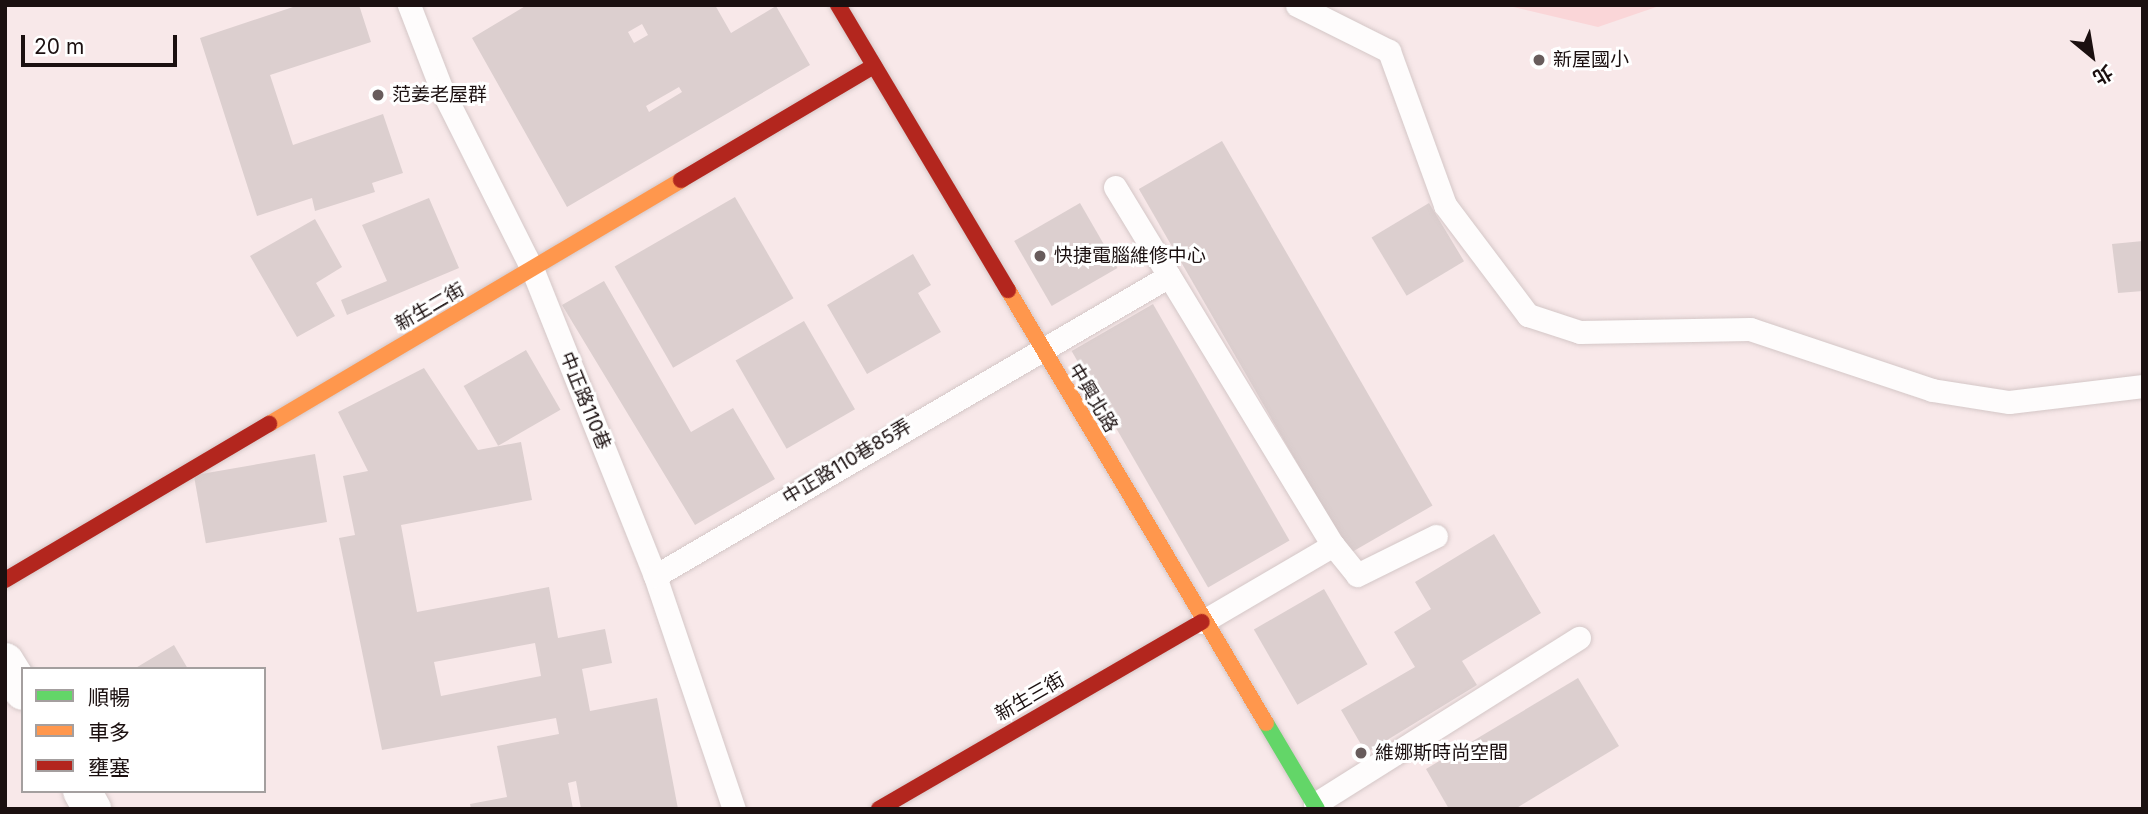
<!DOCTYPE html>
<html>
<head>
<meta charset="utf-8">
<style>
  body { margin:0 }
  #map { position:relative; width:2148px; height:814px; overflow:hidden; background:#f8e8e9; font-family:Inter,"Noto Sans TC",sans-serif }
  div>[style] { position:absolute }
  .green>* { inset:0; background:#fad6d8 }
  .building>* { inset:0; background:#dccfcf; transform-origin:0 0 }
  .roads { filter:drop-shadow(0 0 2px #d4c7c7) drop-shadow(0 0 2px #d4c7c7) }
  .lane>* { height:23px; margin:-11.5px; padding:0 11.5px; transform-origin:11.5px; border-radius:11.5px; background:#fefcfc }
  .street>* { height:38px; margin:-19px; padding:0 19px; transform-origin:19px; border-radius:19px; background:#fefcfc }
  .fast>* { height:16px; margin:-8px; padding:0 8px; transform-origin:8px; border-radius:8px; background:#63d668 }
  .slow>* { height:16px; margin:-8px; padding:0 8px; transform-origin:8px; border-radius:8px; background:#ff974d }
  .jam>* { height:16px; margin:-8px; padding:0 8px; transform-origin:8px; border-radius:8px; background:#b3261e }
  .dots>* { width:19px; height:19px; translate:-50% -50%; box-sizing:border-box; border:4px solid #fff; border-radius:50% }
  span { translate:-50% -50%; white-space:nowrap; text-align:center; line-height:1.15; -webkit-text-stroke:6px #fff; paint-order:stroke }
  .poi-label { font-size:19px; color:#1b1010 }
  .left { translate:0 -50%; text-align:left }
  .street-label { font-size:19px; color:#1b1010 }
  .frame { position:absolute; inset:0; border:7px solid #1b1010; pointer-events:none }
  .legend { position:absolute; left:21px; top:667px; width:245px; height:126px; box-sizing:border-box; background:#fff; border:2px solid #a49f9f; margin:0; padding:9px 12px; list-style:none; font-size:21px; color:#1b1010 }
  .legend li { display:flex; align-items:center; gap:14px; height:35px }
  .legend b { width:35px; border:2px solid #a49f9f }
  .north { position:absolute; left:2057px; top:21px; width:70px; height:70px; -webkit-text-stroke:5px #fff; paint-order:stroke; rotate:150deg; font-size:19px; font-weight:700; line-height:28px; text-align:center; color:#1b1010 }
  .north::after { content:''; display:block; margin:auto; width:24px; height:32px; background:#1b1010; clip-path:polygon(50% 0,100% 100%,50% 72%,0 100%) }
  .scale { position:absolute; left:21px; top:35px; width:156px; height:32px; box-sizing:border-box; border:4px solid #1b1010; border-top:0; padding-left:9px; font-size:21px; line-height:24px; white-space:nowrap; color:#1b1010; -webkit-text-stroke:5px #fff; paint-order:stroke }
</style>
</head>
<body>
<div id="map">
  <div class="green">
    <div style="clip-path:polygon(1505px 5px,1662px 5px,1598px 27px)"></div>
  </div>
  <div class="building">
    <div style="clip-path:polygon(299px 5px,359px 5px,371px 42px,270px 75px,293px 145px,383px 114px,403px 173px,372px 183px,375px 192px,315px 211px,312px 198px,257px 216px,200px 38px)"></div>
    <div style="clip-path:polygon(evenodd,527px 5px,715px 5px,731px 33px,776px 6px,810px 65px,567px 207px,472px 38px,527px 5px,642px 24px,648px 35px,634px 43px,628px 32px,642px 24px,527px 5px,679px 87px,682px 92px,649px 112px,646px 106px,679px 87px)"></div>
    <div style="left:1222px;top:141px;width:421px;height:96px;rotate:60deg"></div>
    <div style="left:735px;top:197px;width:117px;height:139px;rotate:60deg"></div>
    <div style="clip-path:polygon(429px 198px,459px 268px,347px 315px,341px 300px,387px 281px,362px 225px)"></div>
    <div style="left:1080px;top:203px;width:75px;height:76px;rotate:60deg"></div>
    <div style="left:1429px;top:203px;width:68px;height:67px;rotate:59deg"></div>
    <div style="clip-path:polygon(315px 219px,342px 267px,316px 283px,335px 316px,297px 337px,250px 256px)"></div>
    <div style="clip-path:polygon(2143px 241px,2143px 291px,2118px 293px,2112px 244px)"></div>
    <div style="clip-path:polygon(913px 254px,931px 285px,918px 293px,941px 332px,867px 374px,827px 305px)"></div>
    <div style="clip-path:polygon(604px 281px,691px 432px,733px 408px,775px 479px,695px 525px,562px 305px)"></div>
    <div style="left:1153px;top:304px;width:273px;height:94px;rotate:60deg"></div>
    <div style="left:804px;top:321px;width:102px;height:79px;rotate:60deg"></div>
    <div style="left:526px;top:350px;width:69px;height:72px;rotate:60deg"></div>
    <div style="clip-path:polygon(evenodd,424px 368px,478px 450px,521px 442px,532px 500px,401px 525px,417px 612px,549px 587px,558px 638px,605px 629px,612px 663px,582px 669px,590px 711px,657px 698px,678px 809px,581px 809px,576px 781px,568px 783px,573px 809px,471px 809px,470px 804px,507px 797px,497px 746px,559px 734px,556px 718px,382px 750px,339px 538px,355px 535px,343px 476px,368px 471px,338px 412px,424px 368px,535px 643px,541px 676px,441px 696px,434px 662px,535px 643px)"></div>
    <div style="left:315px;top:454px;width:69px;height:123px;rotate:80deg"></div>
    <div style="clip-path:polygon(1494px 534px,1541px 613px,1462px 661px,1477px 685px,1366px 753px,1341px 710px,1415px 667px,1394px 632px,1431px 609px,1415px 582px)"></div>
    <div style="left:1324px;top:589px;width:87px;height:81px;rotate:60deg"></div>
    <div style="clip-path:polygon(174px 645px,188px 669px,134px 669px)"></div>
    <div style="clip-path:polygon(1578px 678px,1619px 746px,1515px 809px,1449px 809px,1426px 769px)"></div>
  </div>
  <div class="roads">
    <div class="lane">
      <div style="left:409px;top:5px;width:89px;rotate:68.9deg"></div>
      <div style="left:441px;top:88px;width:205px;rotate:63.3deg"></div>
      <div style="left:533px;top:271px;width:328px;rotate:68.2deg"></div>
      <div style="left:655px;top:576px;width:246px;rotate:71.3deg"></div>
      <div style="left:1297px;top:5px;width:103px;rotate:26.6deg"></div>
      <div style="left:1389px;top:51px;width:164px;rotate:70deg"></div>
      <div style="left:1445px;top:205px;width:138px;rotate:53deg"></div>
      <div style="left:1528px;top:315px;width:55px;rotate:18.1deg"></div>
      <div style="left:1580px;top:332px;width:170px;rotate:-1deg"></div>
      <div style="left:1750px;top:329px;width:192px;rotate:18.5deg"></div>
      <div style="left:1932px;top:390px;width:78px;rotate:8.9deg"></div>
      <div style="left:2009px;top:402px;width:135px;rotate:-6.8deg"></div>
      <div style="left:1115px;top:187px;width:419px;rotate:58.7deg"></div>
      <div style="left:655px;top:576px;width:595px;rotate:-30.27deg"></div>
      <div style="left:1202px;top:622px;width:152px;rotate:-30.4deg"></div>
      <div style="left:1333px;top:545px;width:38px;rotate:51deg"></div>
      <div style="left:1357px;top:575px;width:88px;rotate:-26.3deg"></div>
      <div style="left:1315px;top:804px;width:312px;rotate:-32.2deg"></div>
    </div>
    <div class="street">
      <div style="left:5px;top:662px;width:34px;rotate:58deg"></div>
      <div style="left:82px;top:791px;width:21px;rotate:61deg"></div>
    </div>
    <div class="fast">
      <div style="left:1266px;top:723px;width:100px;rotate:59.3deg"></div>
    </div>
    <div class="slow">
      <div style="left:1008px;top:290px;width:504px;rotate:59.21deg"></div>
      <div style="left:269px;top:424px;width:479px;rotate:-30.6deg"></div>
    </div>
    <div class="jam">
      <div style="left:838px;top:5px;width:332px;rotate:59.2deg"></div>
      <div style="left:681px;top:180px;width:224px;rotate:-30.6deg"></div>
      <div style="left:5px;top:580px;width:307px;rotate:-30.6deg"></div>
      <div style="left:879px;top:809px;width:373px;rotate:-30.1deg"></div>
    </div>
  </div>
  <div class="dots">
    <div style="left:1539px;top:60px;background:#685c5c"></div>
    <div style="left:378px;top:95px;background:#685c5c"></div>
    <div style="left:1040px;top:256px;background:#685c5c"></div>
    <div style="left:1361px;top:753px;background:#685c5c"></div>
  </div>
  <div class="poi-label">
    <span class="left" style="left:1553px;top:60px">新屋國小</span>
    <span class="left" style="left:392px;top:95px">范姜老屋群</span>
    <span class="left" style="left:1054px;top:256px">快捷電腦維修中心</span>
    <span class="left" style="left:1375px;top:753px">維娜斯時尚空間</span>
  </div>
  <div class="street-label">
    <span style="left:430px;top:307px;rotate:-30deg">新生二街</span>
    <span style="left:1093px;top:398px;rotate:59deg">中興北路</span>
    <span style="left:585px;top:401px;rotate:68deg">中正路110巷</span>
    <span style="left:847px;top:462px;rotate:-31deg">中正路110巷85弄</span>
    <span style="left:1030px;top:697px;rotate:-30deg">新生三街</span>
  </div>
  <div class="frame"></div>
  <ul class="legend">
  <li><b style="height:9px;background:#63d668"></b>順暢</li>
  <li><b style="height:9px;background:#ff974d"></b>車多</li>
  <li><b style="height:9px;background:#b3261e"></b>壅塞</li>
  </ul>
  <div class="north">北</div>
  <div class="scale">20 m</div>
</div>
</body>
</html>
